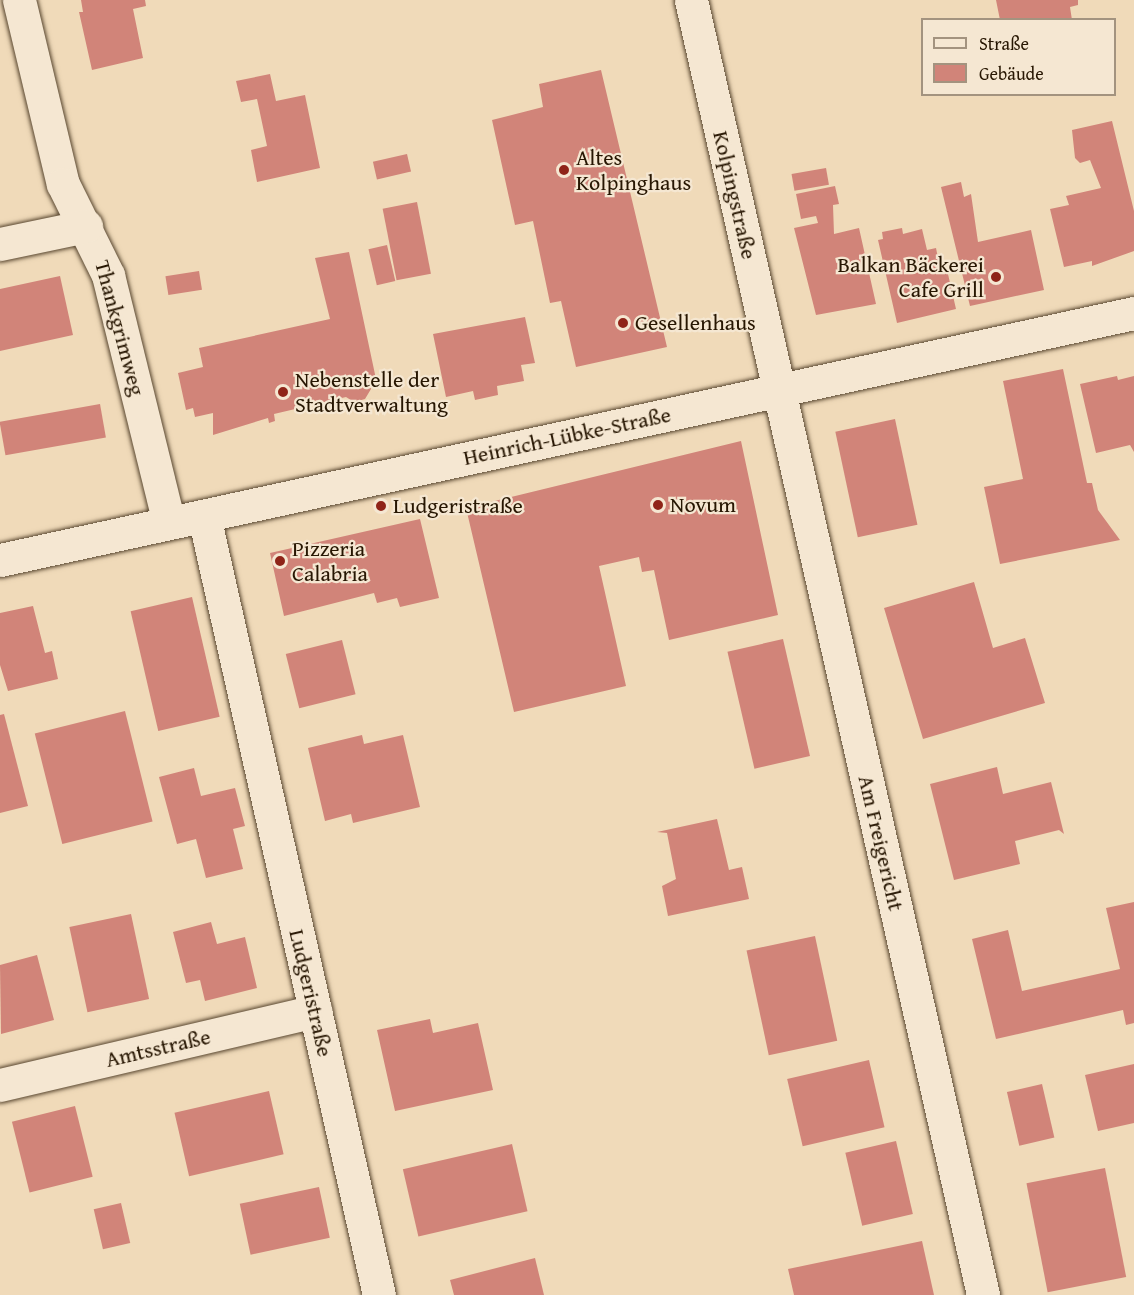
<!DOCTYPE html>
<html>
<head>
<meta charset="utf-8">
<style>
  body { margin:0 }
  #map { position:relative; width:1134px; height:1295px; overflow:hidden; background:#f0dab9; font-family:"Gentium Book Plus",serif }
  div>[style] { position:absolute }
  .building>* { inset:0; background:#d18479; transform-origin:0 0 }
  .roads { filter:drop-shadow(0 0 2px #594730) drop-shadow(0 0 2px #594730) }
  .minor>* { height:33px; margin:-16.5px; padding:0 16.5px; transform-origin:16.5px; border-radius:16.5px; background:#f5e7d2 }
  .dots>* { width:16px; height:16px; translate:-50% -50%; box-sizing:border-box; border:3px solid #f5e7d2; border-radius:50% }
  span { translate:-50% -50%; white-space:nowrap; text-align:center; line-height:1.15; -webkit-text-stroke:4.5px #f5e7d2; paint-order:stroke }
  .poi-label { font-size:22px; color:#271602 }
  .left { translate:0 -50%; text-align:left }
  .right { translate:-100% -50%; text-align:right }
  .street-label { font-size:22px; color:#271602 }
  .legend { position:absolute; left:921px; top:18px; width:195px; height:78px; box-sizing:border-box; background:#f5e7d2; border:2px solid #a3937f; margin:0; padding:8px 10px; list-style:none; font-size:18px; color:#271602 }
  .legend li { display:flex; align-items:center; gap:12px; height:30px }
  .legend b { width:30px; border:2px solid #a3937f }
</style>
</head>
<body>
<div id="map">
  <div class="building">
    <div style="clip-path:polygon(81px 0,145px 0,146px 6px,133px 9px,143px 58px,92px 70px,79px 12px,83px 12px)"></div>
    <div style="clip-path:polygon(996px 0,1078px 0,1078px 5px,1070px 7px,1072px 20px,1000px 20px)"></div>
    <div style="clip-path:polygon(601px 70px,667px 347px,576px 367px,561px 301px,550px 303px,533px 221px,515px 225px,492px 120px,543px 107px,539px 84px)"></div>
    <div style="clip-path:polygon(270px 74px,276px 101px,305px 95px,320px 168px,257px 182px,251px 150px,267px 146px,257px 99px,241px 102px,236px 81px)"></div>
    <div style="clip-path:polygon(1112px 121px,1134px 211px,1134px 251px,1092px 266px,1092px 261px,1064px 267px,1050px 209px,1069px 205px,1066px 196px,1101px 188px,1090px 160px,1080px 163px,1075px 158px,1072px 130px)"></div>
    <div style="left:407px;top:154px;width:18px;height:35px;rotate:77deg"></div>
    <div style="left:826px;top:168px;width:17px;height:35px;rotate:80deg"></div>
    <div style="clip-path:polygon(961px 182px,964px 197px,971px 194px,978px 242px,1031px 230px,1044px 290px,970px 306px,941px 187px)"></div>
    <div style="clip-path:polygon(835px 186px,839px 204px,833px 205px,834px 234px,859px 228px,876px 304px,816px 315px,794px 228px,818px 223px,816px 216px,801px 219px,796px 194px)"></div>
    <div style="left:417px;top:202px;width:73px;height:35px;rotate:79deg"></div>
    <div style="clip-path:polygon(902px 228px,903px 234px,922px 229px,927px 250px,936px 248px,939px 263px,945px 261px,956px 309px,897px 323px,878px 240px,883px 239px,882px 232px)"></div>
    <div style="left:387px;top:245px;width:37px;height:19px;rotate:77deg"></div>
    <div style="clip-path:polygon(349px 252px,376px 379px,369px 381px,371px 389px,365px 399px,354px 402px,346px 397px,274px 414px,275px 421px,269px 423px,268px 418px,213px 435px,213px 413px,195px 417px,193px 408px,186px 410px,178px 373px,203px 367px,199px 348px,330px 319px,315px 258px)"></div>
    <div style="left:199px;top:271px;width:19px;height:34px;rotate:81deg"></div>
    <div style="clip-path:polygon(60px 276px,73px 335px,0 351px,0 289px)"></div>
    <div style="clip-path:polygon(525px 317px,535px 363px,521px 365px,524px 381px,497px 386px,498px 395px,475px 400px,473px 391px,446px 397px,433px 334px)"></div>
    <div style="clip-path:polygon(1063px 369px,1087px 483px,1092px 483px,1098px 510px,1120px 540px,1000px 564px,984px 487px,1023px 479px,1003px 381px)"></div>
    <div style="clip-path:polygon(1117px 376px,1118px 380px,1134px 376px,1134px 452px,1130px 445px,1096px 453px,1080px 384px)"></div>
    <div style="left:100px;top:404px;width:34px;height:102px;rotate:80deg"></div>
    <div style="left:895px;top:419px;width:108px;height:61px;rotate:78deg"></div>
    <div style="clip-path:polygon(741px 441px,778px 615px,669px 640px,654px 570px,642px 572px,639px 557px,599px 566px,626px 686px,514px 712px,466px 508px)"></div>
    <div style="clip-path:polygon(420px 519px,439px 598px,400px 607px,397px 598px,377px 603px,374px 593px,284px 616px,270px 553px)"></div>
    <div style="clip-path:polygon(974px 582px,993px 648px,1025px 638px,1045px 703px,923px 739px,884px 608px)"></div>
    <div style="left:192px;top:597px;width:123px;height:63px;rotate:77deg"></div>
    <div style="clip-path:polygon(33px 606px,45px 653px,52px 651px,58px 679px,8px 691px,0 665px,0 613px)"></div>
    <div style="left:783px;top:639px;width:120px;height:57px;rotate:77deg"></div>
    <div style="left:342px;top:640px;width:56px;height:58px;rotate:76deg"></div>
    <div style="left:125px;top:711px;width:114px;height:93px;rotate:76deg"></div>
    <div style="clip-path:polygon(4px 714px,28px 806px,0 813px,0 715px)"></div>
    <div style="clip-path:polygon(362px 735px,364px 744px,403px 735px,420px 807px,353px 823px,351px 814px,325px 821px,308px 748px)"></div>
    <div style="clip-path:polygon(997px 767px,1003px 794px,1051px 782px,1064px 834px,1059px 830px,1015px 841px,1020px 864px,954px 880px,930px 784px)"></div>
    <div style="clip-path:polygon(194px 768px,201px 796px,235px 788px,245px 826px,233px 829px,243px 869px,206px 878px,196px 839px,177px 844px,159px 777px)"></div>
    <div style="clip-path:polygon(717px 819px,729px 870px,742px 867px,749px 899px,668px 916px,662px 886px,676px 879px,667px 833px,657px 832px)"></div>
    <div style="clip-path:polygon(1134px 902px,1134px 1023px,1126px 1025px,1123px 1010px,996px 1039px,972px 939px,1008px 930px,1022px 991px,1120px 969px,1106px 908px)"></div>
    <div style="left:131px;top:914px;width:87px;height:63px;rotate:78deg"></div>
    <div style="clip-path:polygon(211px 922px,217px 944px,245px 937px,257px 988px,205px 1001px,200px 980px,186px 983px,173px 932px)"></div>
    <div style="left:815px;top:936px;width:107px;height:70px;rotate:78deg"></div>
    <div style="clip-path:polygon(37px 955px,54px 1020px,1px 1034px,0 965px)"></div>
    <div style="clip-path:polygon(430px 1019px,433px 1033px,478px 1023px,493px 1090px,395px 1111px,377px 1030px)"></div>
    <div style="left:869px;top:1060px;width:69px;height:84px;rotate:77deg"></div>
    <div style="clip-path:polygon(1134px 1064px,1134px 1123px,1098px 1131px,1085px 1075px)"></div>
    <div style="left:1042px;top:1084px;width:55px;height:36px;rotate:77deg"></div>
    <div style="left:269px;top:1091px;width:65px;height:97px;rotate:77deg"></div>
    <div style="left:75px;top:1106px;width:73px;height:65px;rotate:76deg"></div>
    <div style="left:896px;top:1141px;width:75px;height:52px;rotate:77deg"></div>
    <div style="left:512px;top:1144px;width:69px;height:112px;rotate:77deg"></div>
    <div style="left:1105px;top:1168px;width:111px;height:80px;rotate:79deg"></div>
    <div style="left:319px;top:1187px;width:52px;height:81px;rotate:78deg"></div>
    <div style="left:121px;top:1203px;width:41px;height:28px;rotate:77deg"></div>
    <div style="clip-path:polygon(922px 1241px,934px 1295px,794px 1295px,788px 1269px)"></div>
    <div style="clip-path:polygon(535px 1258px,544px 1295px,454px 1295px,450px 1280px)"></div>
  </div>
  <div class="roads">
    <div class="minor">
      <div style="left:19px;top:0;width:189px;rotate:76.6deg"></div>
      <div style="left:63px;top:184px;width:102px;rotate:63.7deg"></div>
      <div style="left:108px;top:275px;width:255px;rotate:76.2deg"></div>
      <div style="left:691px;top:0;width:1328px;rotate:77.29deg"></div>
      <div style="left:0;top:244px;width:88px;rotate:-11.8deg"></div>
      <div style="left:204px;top:516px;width:798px;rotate:77.34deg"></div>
      <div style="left:0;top:560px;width:1161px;rotate:-12.29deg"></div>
      <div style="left:0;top:1085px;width:324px;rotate:-13.2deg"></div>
    </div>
  </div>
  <div class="dots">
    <div style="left:564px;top:170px;background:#8f2418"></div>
    <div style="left:996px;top:277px;background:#8f2418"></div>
    <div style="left:623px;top:323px;background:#8f2418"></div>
    <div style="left:283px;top:392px;background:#8f2418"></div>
    <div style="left:658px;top:505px;background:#8f2418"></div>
    <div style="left:381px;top:506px;background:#8f2418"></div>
    <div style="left:280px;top:561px;background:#8f2418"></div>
  </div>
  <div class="poi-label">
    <span class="left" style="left:576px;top:170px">Altes<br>Kolpinghaus</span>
    <span class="right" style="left:984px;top:277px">Balkan Bäckerei<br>Cafe Grill</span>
    <span class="left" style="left:635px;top:323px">Gesellenhaus</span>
    <span class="left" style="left:295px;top:392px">Nebenstelle der<br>Stadtverwaltung</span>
    <span class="left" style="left:670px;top:505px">Novum</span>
    <span class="left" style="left:393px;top:506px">Ludgeristraße</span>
    <span class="left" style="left:292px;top:561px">Pizzeria<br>Calabria</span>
  </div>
  <div class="street-label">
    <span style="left:735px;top:195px;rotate:77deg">Kolpingstraße</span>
    <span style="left:120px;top:328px;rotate:75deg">Thankgrimweg</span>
    <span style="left:567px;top:436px;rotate:-12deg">Heinrich-Lübke-Straße</span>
    <span style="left:881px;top:843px;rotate:77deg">Am Freigericht</span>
    <span style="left:311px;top:993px;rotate:77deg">Ludgeristraße</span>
    <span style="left:158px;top:1048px;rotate:-13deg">Amtsstraße</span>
  </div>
  <ul class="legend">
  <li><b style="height:8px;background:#f5e7d2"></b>Straße</li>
  <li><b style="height:16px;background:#d18479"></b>Gebäude</li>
  </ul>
</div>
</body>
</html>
